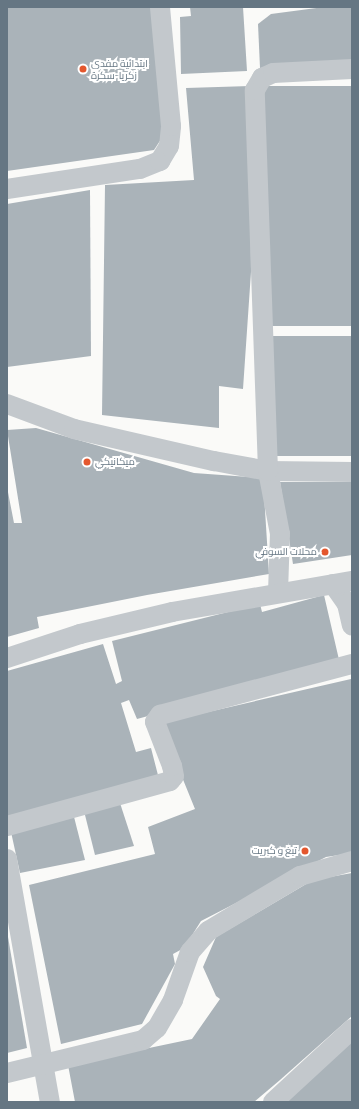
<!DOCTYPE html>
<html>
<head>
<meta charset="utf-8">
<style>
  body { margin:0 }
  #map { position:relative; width:359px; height:1109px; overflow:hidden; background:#fafaf8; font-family:Barlow,Cairo,sans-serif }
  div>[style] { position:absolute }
  .building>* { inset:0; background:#aab3b9; transform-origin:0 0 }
  .street>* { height:20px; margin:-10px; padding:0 10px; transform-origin:10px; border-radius:10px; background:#c3c8cc }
  .dots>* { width:11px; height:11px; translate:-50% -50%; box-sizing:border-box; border:2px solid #fff; border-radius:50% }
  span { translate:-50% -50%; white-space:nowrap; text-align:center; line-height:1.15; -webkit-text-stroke:4px #fff; paint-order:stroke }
  .poi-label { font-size:10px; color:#657683 }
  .left { translate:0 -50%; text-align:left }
  .right { translate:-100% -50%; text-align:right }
  .frame { position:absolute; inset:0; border:8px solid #657683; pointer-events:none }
</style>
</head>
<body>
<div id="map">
  <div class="building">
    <div style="clip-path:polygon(7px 7px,152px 7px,167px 130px,154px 150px,7px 171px)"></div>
    <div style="clip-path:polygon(190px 7px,243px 7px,247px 71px,181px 74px,180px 17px,191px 16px)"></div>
    <div style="clip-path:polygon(324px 7px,352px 7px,352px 64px,260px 68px,258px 24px,271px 14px)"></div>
    <div style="clip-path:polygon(250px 86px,251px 272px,243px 389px,219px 386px,219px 428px,102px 415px,105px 185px,194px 180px,186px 88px)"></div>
    <div style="left:352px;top:86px;width:240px;height:90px;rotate:90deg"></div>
    <div style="clip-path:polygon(90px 190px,91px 356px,7px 367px,7px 204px)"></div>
    <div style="left:271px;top:336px;width:81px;height:120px"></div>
    <div style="clip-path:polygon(36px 428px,194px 473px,263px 478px,269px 574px,147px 595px,37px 617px,39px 628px,7px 637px,7px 487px,14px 523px,22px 523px,7px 430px)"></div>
    <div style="clip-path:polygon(280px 482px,352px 482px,352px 555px,293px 564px)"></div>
    <div style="clip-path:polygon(324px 595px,340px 664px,137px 719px,129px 700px,121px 703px,136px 752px,151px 748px,159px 779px,7px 818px,7px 671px,103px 644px,116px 684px,122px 681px,112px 641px,260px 604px,262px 612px)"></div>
    <div style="clip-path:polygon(351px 679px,352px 853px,326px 857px,201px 921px,184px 948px,173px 954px,175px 964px,142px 1024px,61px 1044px,29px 885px,155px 854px,148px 827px,195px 809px,160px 723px)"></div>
    <div style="clip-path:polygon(119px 800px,134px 846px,95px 855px,84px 811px)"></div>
    <div style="clip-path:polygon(73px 813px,85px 860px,20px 873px,11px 832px)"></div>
    <div style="clip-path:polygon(352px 873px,352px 1016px,280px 1080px,254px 1102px,75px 1102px,68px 1065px,192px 1039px,220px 999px,216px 996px,203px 967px,216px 937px,313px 880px)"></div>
    <div style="clip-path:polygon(7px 931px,27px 1048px,7px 1053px)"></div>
    <div style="clip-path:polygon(352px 1039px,352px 1102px,283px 1102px)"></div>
  </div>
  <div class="street">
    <div style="left:7px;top:189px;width:134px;rotate:-8.6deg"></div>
    <div style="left:140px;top:169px;width:22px;rotate:-22deg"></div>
    <div style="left:160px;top:161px;width:17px;rotate:-59deg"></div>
    <div style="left:169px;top:146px;width:20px;rotate:-84deg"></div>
    <div style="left:171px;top:126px;width:120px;rotate:-95.3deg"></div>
    <div style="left:7px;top:404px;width:72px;rotate:20.5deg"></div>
    <div style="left:74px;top:429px;width:144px;rotate:12.9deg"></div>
    <div style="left:214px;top:461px;width:55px;rotate:10.5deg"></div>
    <div style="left:268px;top:471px;width:84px;rotate:0.7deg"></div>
    <div style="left:333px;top:584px;width:24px;rotate:55deg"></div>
    <div style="left:347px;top:604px;width:22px;rotate:77deg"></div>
    <div style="left:278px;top:593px;width:59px;rotate:-88.1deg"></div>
    <div style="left:280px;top:534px;width:64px;rotate:-100.8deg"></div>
    <div style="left:268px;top:471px;width:381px;rotate:-92deg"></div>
    <div style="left:255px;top:90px;width:14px;rotate:-60deg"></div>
    <div style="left:262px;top:78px;width:12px;rotate:-24deg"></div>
    <div style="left:273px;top:73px;width:79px;rotate:-2.9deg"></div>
    <div style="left:7px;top:658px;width:77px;rotate:-18.2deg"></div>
    <div style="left:80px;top:634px;width:95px;rotate:-13.4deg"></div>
    <div style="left:172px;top:612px;width:183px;rotate:-9.8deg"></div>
    <div style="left:7px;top:826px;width:169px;rotate:-15.4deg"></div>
    <div style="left:170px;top:781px;width:6px;rotate:-51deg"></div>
    <div style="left:174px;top:776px;width:10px;rotate:-101deg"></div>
    <div style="left:172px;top:766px;width:47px;rotate:-111.1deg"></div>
    <div style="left:155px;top:722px;width:9px;rotate:-54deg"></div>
    <div style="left:160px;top:715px;width:199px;rotate:-14.9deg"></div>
    <div style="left:7px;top:859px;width:247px;rotate:80deg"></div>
    <div style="left:7px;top:1073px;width:140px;rotate:-13.6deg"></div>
    <div style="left:143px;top:1040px;width:18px;rotate:-41deg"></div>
    <div style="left:157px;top:1028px;width:32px;rotate:-60deg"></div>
    <div style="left:173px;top:1000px;width:51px;rotate:-70.5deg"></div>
    <div style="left:190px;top:952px;width:28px;rotate:-49deg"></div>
    <div style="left:208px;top:931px;width:107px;rotate:-30.9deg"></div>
    <div style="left:300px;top:876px;width:54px;rotate:-16.1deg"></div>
    <div style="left:273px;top:1102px;width:108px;rotate:-42.7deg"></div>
  </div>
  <div class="dots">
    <div style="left:83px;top:69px;background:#e4572e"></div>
    <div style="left:87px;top:462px;background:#e4572e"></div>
    <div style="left:325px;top:552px;background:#e4572e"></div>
    <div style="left:305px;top:851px;background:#e4572e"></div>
  </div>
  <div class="poi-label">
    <span class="left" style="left:91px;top:69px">ابتدائية مفدي<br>زكريا-سكرة</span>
    <span class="left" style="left:95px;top:462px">ميكانيكي</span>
    <span class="right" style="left:317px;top:552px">محلات السوفي</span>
    <span class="right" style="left:297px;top:851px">تبغ و كبريت</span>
  </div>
  <div class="frame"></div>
</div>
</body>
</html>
